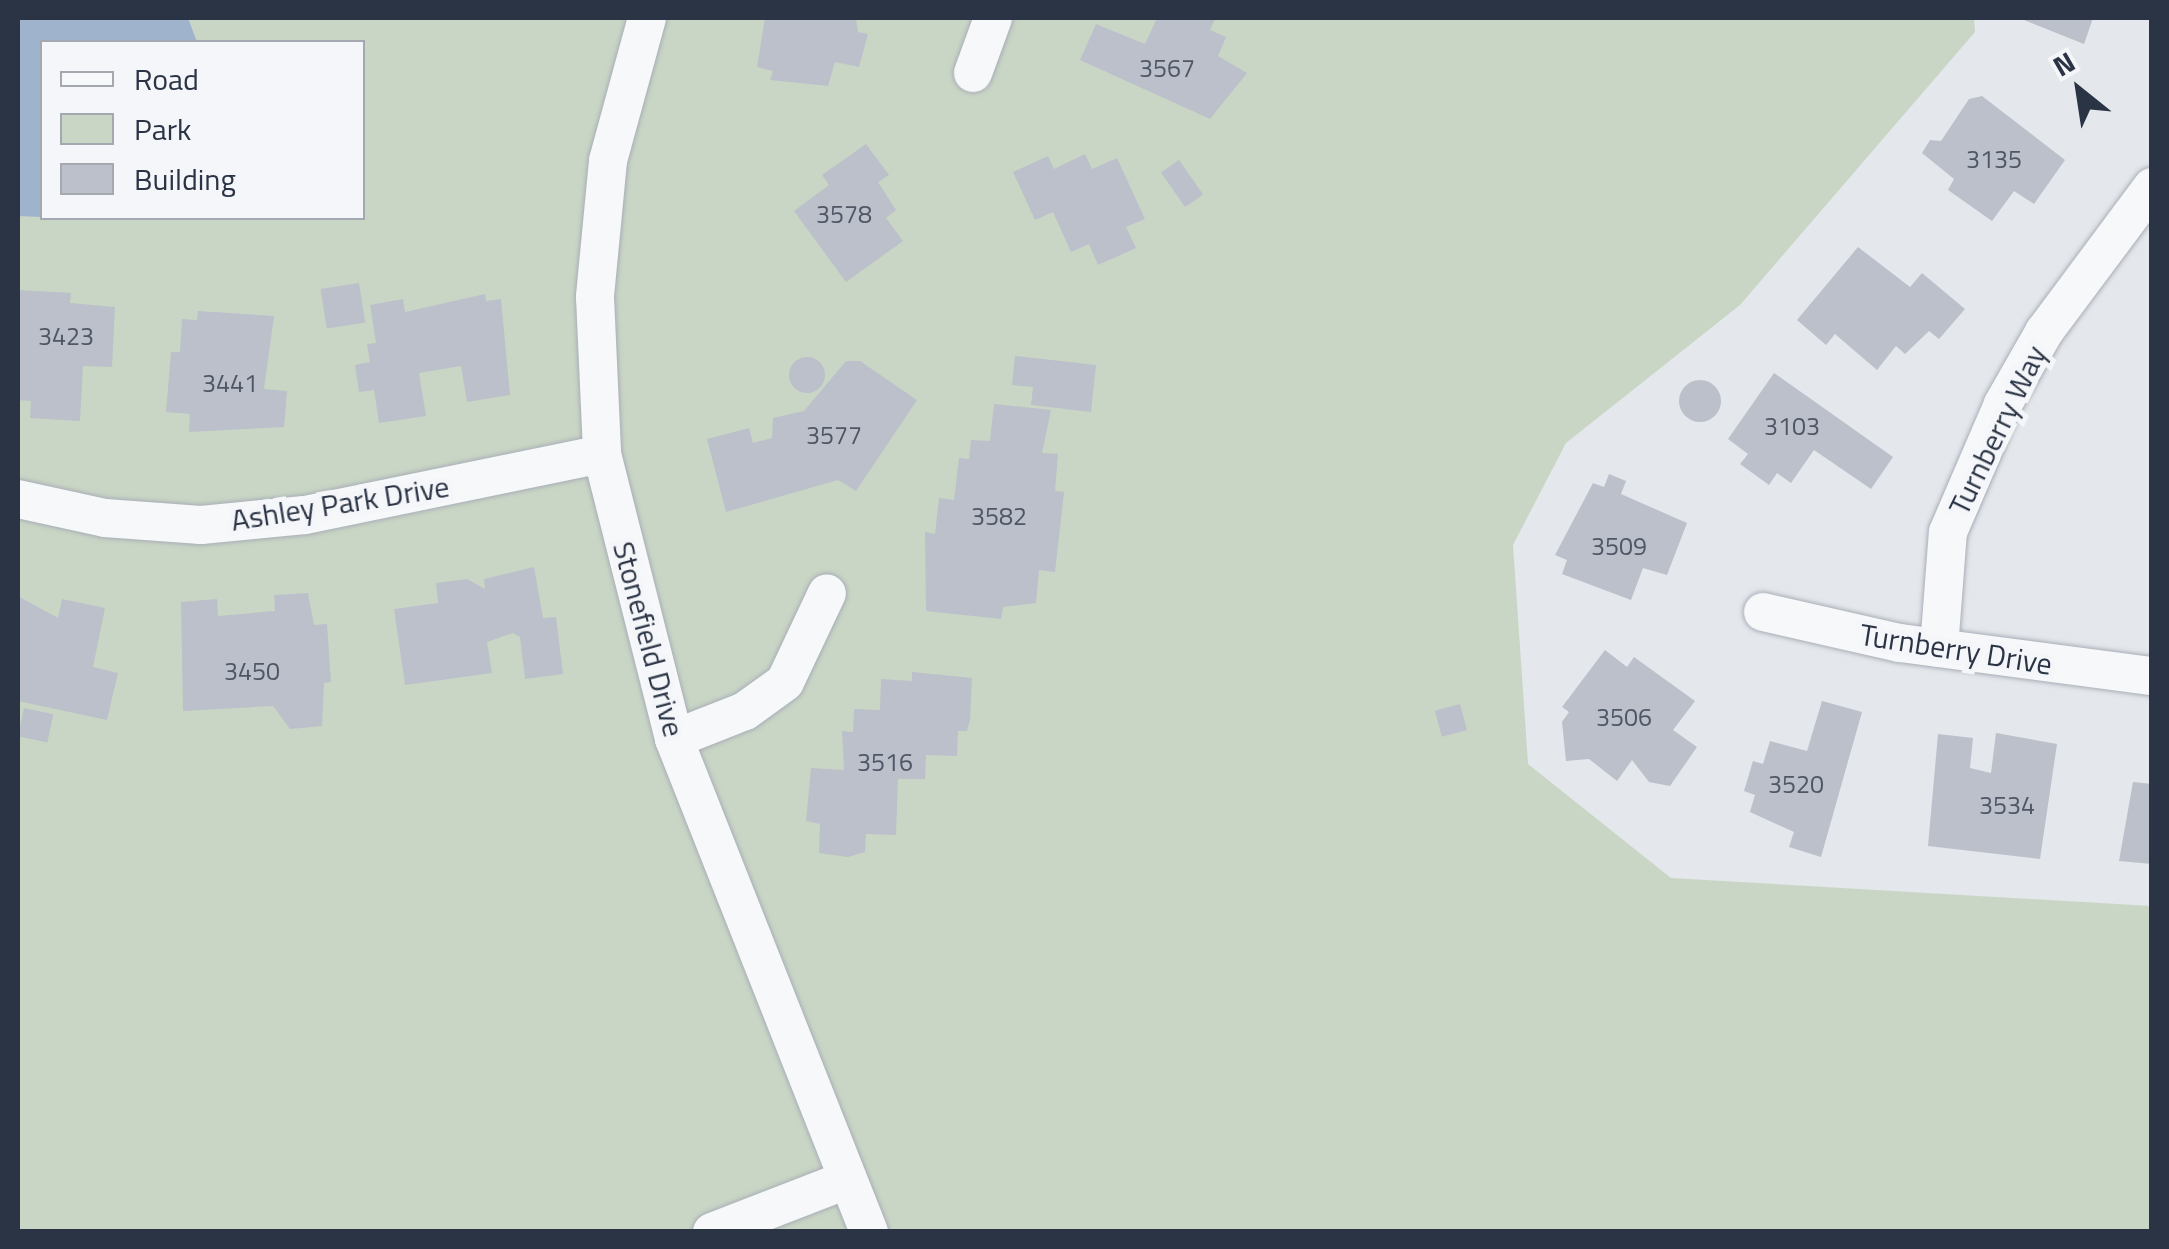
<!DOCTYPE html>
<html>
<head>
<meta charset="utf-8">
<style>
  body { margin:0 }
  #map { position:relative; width:2169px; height:1249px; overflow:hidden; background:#e4e7ec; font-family:"Titillium Web",sans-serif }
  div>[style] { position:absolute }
  .green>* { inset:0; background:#c9d6c5 }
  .water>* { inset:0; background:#9fb4cc }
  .building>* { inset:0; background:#bbc0ca; transform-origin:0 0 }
  .round { border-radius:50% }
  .roads { filter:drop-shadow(0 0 2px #a9aeb7) drop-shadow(0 0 2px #a9aeb7) }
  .minor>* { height:38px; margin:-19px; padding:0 19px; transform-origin:19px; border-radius:19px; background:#f7f8fa }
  span { translate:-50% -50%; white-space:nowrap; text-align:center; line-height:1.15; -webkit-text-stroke:10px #f4f6f9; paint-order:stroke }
  .number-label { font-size:25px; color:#4f5766 }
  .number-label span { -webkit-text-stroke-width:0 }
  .street-label { font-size:30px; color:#2b3445 }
  .frame { position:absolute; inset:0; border:20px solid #2b3445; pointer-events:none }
  .legend { position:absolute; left:40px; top:40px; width:325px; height:180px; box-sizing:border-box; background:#f4f6f9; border:2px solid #a4a8b1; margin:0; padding:12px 18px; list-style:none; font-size:30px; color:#2b3445 }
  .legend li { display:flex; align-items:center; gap:20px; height:50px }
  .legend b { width:50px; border:2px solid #a4a8b1 }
  .north { position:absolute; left:2029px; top:40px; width:100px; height:100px; -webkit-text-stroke:8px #f4f6f9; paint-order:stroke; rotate:330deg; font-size:28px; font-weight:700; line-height:40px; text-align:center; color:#2b3445 }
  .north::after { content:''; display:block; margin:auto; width:35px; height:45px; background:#2b3445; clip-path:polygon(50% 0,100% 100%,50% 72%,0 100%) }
</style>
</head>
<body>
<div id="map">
  <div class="green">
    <div style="clip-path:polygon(evenodd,18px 18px,1974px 18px,1975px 32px,1740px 305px,1566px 443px,1513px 545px,1528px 764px,1671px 878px,2151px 906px,2151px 1231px,18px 1231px,18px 18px,42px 42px,362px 42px,362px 218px,42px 218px,42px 42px)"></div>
  </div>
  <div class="water">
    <div style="clip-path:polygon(18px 18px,188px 18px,197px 42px,42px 42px,42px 217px,18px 216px)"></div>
  </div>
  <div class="building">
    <div style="clip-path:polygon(765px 18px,856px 18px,858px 32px,868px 34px,859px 67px,835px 62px,828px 86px,770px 80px,773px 71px,757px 67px)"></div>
    <div style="clip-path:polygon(1157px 18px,1215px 19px,1210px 30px,1226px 37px,1218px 56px,1247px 73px,1210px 119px,1080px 60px,1096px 24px,1145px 44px)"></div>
    <div style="clip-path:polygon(2019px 18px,2093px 18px,2084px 44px)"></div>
    <div style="clip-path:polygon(1982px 96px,2065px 160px,2034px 204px,2014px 191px,1992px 221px,1948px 190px,1954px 179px,1922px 153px,1930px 140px,1941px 141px,1969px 99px)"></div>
    <div style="clip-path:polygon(866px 144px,889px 175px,878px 182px,896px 210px,886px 218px,903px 241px,846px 282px,794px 211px,829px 185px,822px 175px)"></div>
    <div style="clip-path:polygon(1085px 154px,1092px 169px,1117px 158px,1145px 219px,1126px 227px,1136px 248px,1098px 265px,1089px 244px,1071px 252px,1053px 212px,1035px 220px,1013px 172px,1048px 156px,1054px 169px)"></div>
    <div style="left:1179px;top:160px;width:42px;height:22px;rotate:55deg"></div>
    <div style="clip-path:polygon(1858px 247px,1910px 287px,1922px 273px,1965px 309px,1939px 339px,1929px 331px,1905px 354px,1896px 346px,1877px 370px,1835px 334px,1826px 345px,1797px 320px)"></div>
    <div style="left:359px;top:283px;width:40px;height:39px;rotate:81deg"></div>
    <div style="clip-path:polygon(18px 290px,71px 293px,70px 303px,115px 307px,112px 367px,83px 366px,80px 421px,30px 418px,31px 401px,18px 400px)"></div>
    <div style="clip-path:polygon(485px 294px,486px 301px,501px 299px,510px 395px,467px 402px,461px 366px,419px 373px,426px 416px,379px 423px,374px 390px,359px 392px,355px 365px,370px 362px,367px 344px,376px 343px,370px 305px,403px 299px,405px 312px)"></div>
    <div style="clip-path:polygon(198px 311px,274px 316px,264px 389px,287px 391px,284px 427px,189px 432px,190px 414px,166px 412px,171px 352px,180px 352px,182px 319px,197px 320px)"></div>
    <div style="clip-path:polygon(1015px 356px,1096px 365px,1091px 412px,1031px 405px,1033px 387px,1012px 385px)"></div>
    <div class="round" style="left:789px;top:357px;width:36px;height:36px"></div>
    <div style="clip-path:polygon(846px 361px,860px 361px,917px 400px,856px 491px,838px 480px,726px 512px,707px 439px,749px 428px,753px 443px,772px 438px,773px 418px,804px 411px)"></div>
    <div style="clip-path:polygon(1774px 373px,1893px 457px,1871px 489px,1814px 450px,1791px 483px,1777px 473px,1769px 485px,1740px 464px,1748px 454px,1728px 439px)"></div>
    <div class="round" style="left:1679px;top:380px;width:42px;height:42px"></div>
    <div style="clip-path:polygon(994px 404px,1051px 410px,1042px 453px,1058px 454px,1055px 491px,1064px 492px,1055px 572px,1039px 570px,1036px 603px,1003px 607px,1001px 619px,926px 611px,925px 532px,935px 534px,939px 498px,954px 500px,959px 458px,969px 459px,971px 440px,990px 441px)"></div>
    <div style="clip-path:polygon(1609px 474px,1626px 481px,1621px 494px,1687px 523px,1667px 575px,1643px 568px,1631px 600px,1562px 574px,1567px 560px,1555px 555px,1593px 483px,1604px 487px)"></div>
    <div style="clip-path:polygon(534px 567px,543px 618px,556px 617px,563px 674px,525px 679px,520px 637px,513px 633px,487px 642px,492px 673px,405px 685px,394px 609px,438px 603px,436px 583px,467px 579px,485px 589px,484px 579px)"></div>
    <div style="clip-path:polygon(308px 593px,314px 625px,327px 624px,331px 682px,324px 683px,322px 726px,290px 729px,273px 706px,183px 711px,181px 602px,217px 599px,218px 616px,275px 611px,274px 595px)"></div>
    <div style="clip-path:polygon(18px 596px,58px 618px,62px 599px,105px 608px,93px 667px,118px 673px,107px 720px,18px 701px)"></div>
    <div style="clip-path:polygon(1605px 650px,1627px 667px,1634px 657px,1695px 701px,1673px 730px,1697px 747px,1670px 786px,1649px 782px,1632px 760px,1617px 781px,1589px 759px,1566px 761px,1562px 722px,1569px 712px,1562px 707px)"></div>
    <div style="clip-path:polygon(912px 672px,972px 678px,970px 720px,967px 731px,958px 731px,957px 756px,926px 755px,925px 779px,898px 779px,896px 835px,866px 834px,865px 852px,848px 857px,819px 853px,820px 824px,806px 821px,811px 768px,844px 770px,842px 731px,853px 732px,854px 709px,880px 710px,881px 679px,912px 681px)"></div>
    <div style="clip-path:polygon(1822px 701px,1862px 712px,1821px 857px,1789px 847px,1794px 832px,1750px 812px,1755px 795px,1744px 791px,1753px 761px,1763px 764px,1770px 741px,1807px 751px)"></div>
    <div style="left:1460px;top:704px;width:27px;height:26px;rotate:75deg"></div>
    <div style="left:24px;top:708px;width:30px;height:29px;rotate:12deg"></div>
    <div style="clip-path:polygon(1996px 733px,2057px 744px,2040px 859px,1928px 846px,1938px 734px,1973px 738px,1970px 768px,1991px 773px)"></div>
    <div style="clip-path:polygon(2133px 782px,2152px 784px,2152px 864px,2119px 861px)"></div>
  </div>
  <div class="roads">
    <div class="minor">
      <div style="left:647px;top:18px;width:148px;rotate:105.3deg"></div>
      <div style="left:608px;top:161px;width:137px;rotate:95.5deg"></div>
      <div style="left:595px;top:297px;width:157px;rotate:87.4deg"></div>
      <div style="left:602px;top:454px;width:294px;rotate:75.8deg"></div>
      <div style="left:674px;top:739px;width:530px;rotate:68.42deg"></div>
      <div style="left:973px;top:73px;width:59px;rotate:-70deg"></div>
      <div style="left:18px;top:499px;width:89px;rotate:12.3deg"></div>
      <div style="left:105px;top:518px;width:96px;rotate:4.2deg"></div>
      <div style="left:201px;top:525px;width:104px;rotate:-5.5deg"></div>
      <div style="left:305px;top:515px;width:303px;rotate:-11.6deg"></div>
      <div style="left:1763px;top:612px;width:140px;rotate:12.8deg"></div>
      <div style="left:1900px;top:643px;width:254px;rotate:7.5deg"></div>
      <div style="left:1939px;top:648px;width:116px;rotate:-85.6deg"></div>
      <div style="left:1948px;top:532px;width:139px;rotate:-66.7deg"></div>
      <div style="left:2003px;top:404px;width:83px;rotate:-60.3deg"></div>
      <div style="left:2044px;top:332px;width:181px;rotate:-53.3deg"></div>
      <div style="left:674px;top:739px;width:76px;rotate:-21.5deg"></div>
      <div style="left:745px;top:711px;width:49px;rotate:-35.9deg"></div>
      <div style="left:785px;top:682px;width:98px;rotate:-64.7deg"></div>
      <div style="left:712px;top:1232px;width:144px;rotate:-21.2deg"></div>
    </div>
  </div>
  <div class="number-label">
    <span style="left:1167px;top:68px">3567</span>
    <span style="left:1994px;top:159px">3135</span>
    <span style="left:844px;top:214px">3578</span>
    <span style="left:66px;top:336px">3423</span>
    <span style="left:230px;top:383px">3441</span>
    <span style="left:1792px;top:426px">3103</span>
    <span style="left:834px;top:435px">3577</span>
    <span style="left:999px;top:516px">3582</span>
    <span style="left:1619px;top:546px">3509</span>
    <span style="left:252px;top:671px">3450</span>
    <span style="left:1624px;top:717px">3506</span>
    <span style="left:885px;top:762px">3516</span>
    <span style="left:1796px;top:784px">3520</span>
    <span style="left:2007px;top:805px">3534</span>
  </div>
  <div class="street-label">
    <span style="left:1997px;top:430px;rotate:-64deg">Turnberry Way</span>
    <span style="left:340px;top:503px;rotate:-9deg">Ashley Park Drive</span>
    <span style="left:649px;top:639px;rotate:75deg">Stonefield Drive</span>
    <span style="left:1956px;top:649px;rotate:9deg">Turnberry Drive</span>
  </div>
  <div class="frame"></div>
  <ul class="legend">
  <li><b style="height:12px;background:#f7f8fa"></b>Road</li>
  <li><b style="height:28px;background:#c9d6c5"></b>Park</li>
  <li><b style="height:28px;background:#bbc0ca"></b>Building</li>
  </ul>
  <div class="north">N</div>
</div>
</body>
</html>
